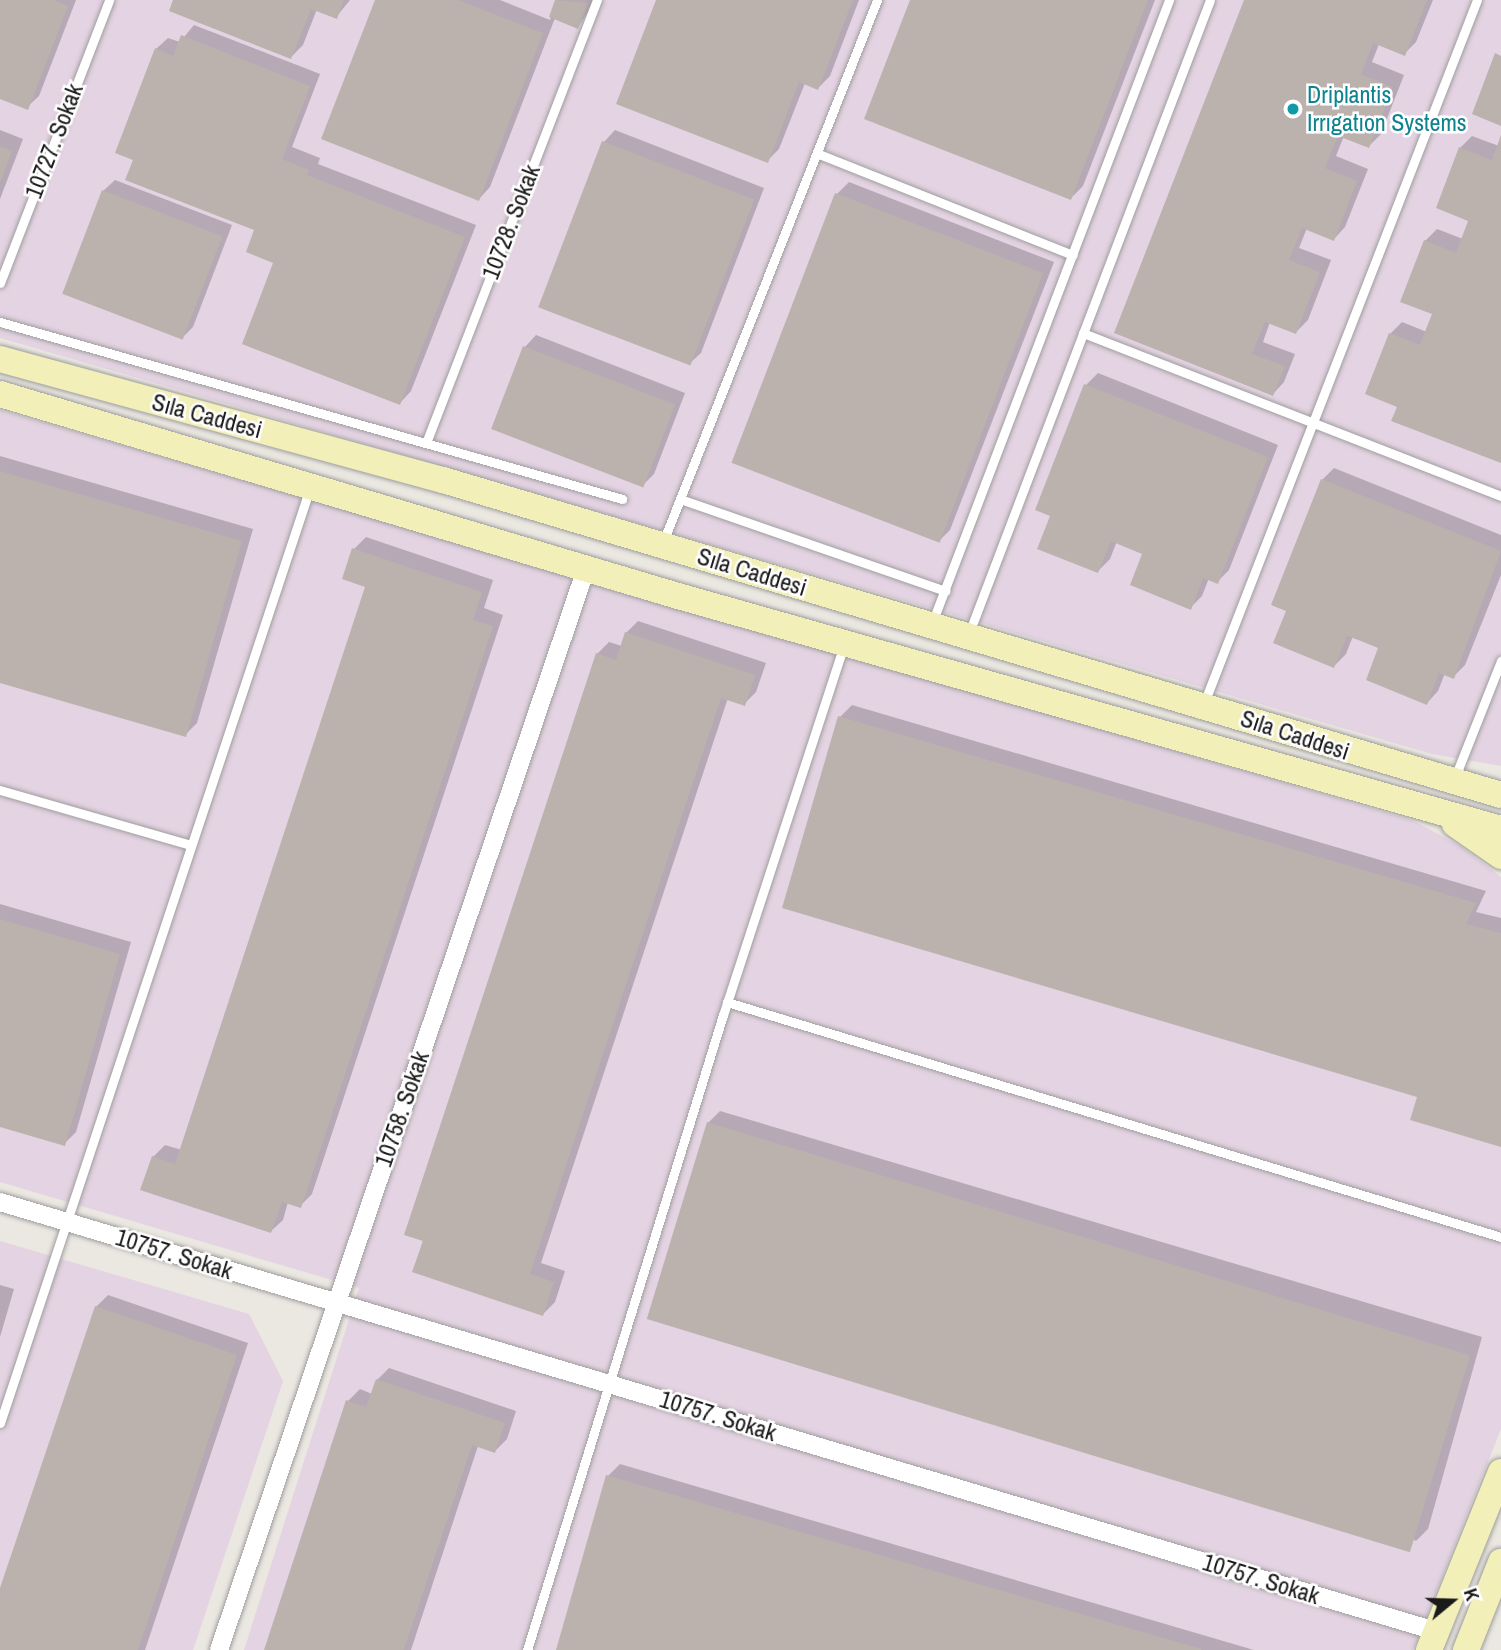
<!DOCTYPE html>
<html>
<head>
<meta charset="utf-8">
<style>
  body { margin:0 }
  #map { position:relative; width:1501px; height:1650px; overflow:hidden; background:#ebe7e1; font-family:"Archivo Narrow",sans-serif }
  div>[style] { position:absolute }
  .industrial>* { inset:0; background:#e4d3e2 }
  .shadow>* { inset:0; background:#0003 }
  .building>* { inset:0; background:#bbb2ae; transform-origin:0 0 }
  .roads { filter:drop-shadow(0 0 2px #9e9e9e) drop-shadow(0 0 2px #9e9e9e) }
  .lane>* { height:9px; margin:-4.5px; padding:0 4.5px; transform-origin:4.5px; border-radius:4.5px; background:#fff }
  .street>* { height:18px; margin:-9px; padding:0 9px; transform-origin:9px; border-radius:9px; background:#fff }
  .secondary>* { height:26px; margin:-13px; padding:0 13px; transform-origin:13px; border-radius:13px; background:#f2efb8 }
  .dots>* { width:19px; height:19px; translate:-50% -50%; box-sizing:border-box; border:4px solid #fff; border-radius:50% }
  span { translate:-50% -50%; white-space:nowrap; text-align:center; line-height:1.15; -webkit-text-stroke:5px #fff; paint-order:stroke }
  .culture-label { font-size:24px; color:#0d838f }
  .left { translate:0 -50%; text-align:left }
  .street-label { font-size:24px; color:#1a1a1a }
  .north { position:absolute; left:1417px; top:1566px; width:70px; height:70px; -webkit-text-stroke:5px #fff; paint-order:stroke; rotate:71deg; font-size:19px; font-weight:700; line-height:28px; text-align:center; color:#1a1a1a }
  .north::after { content:''; display:block; margin:auto; width:24px; height:32px; background:#1a1a1a; clip-path:polygon(50% 0,100% 100%,50% 72%,0 100%) }
</style>
</head>
<body>
<div id="map">
  <div class="industrial">
    <div style="clip-path:polygon(0 0,1501px 0,1501px 766px,1432px 754px,0 338px)"></div>
    <div style="clip-path:polygon(0 410px,1412px 820px,1462px 847px,1501px 877px,1501px 1429px,1413px 1650px,244px 1650px,359px 1288px,0 1182px)"></div>
    <div style="clip-path:polygon(0 1241px,249px 1314px,283px 1381px,193px 1650px,0 1650px)"></div>
  </div>
  <div class="shadow">
    <div style="clip-path:polygon(0 0,76px 0,39px 96px,27px 107px,0 97px)"></div>
    <div style="clip-path:polygon(175px 0,350px 0,337px 16px,317px 9px,303px 45px,291px 57px)"></div>
    <div style="clip-path:polygon(377px 0,500px 0,550px 20px,557px 0,596px 0,578px 27px,555px 18px,490px 187px,479px 199px)"></div>
    <div style="clip-path:polygon(658px 0,859px 0,830px 76px,818px 88px,805px 83px,779px 149px,767px 161px)"></div>
    <div style="clip-path:polygon(911px 0,1155px 0,1083px 186px,1071px 198px)"></div>
    <div style="clip-path:polygon(1246px 0,1433px 0,1416px 42px,1405px 53px,1379px 44px,1372px 62px,1404px 75px,1381px 134px,1369px 146px,1344px 136px,1336px 156px,1368px 169px,1345px 227px,1334px 239px,1307px 228px,1299px 248px,1331px 260px,1308px 320px,1296px 332px,1270px 322px,1263px 342px,1295px 354px,1284px 382px,1273px 394px,1116px 332px)"></div>
    <div style="clip-path:polygon(194px 25px,320px 74px,292px 147px,320px 158px,318px 164px,476px 225px,411px 391px,400px 403px,276px 262px,257px 229px,135px 159px,156px 49px,168px 38px,180px 42px)"></div>
    <div style="clip-path:polygon(0 130px,23px 139px,0 199px)"></div>
    <div style="clip-path:polygon(615px 130px,764px 188px,701px 353px,689px 364px,604px 142px)"></div>
    <div style="clip-path:polygon(1472px 136px,1499px 146px,1501px 140px,1501px 461px,1399px 406px,1390px 334px,1402px 322px,1427px 332px,1434px 313px,1425px 241px,1437px 229px,1463px 239px,1470px 220px,1460px 148px)"></div>
    <div style="clip-path:polygon(115px 180px,232px 225px,193px 327px,181px 339px,103px 191px)"></div>
    <div style="clip-path:polygon(849px 182px,1054px 262px,950px 530px,938px 542px,837px 194px)"></div>
    <div style="clip-path:polygon(536px 335px,685px 393px,654px 474px,642px 486px,493px 428px,525px 347px)"></div>
    <div style="clip-path:polygon(1098px 373px,1278px 445px,1229px 570px,1217px 582px,1209px 578px,1202px 596px,1190px 608px,1145px 553px,1117px 541px,1110px 559px,1098px 571px,1052px 515px,1086px 385px)"></div>
    <div style="clip-path:polygon(0 456px,253px 529px,197px 723px,185px 735px,0 681px)"></div>
    <div style="clip-path:polygon(1334px 468px,1501px 535px,1501px 575px,1465px 665px,1453px 677px,1445px 673px,1438px 691px,1427px 703px,1381px 647px,1353px 636px,1346px 654px,1334px 666px,1288px 610px,1322px 480px)"></div>
    <div style="clip-path:polygon(366px 537px,493px 580px,484px 608px,503px 615px,312px 1194px,300px 1206px,288px 1202px,283px 1220px,271px 1231px,153px 1157px,165px 1145px,182px 1150px,368px 586px,354px 549px)"></div>
    <div style="clip-path:polygon(638px 621px,766px 663px,756px 692px,744px 704px,728px 698px,541px 1263px,565px 1271px,555px 1302px,543px 1314px,414px 1271px,597px 654px,609px 642px,622px 646px,626px 633px)"></div>
    <div style="clip-path:polygon(852px 705px,1486px 891px,1476px 912px,1501px 918px,1501px 1145px,840px 717px)"></div>
    <div style="clip-path:polygon(0 904px,131px 942px,76px 1132px,64px 1144px,0 1125px)"></div>
    <div style="clip-path:polygon(720px 1111px,1482px 1337px,1428px 1529px,1416px 1541px,708px 1123px)"></div>
    <div style="clip-path:polygon(0 1285px,14px 1289px,0 1337px)"></div>
    <div style="clip-path:polygon(108px 1295px,248px 1343px,145px 1650px,0 1650px,0 1594px,96px 1307px)"></div>
    <div style="clip-path:polygon(389px 1368px,516px 1411px,507px 1439px,495px 1451px,478px 1446px,411px 1650px,266px 1650px,348px 1401px,360px 1389px,372px 1394px,377px 1380px)"></div>
    <div style="clip-path:polygon(620px 1464px,1254px 1650px,557px 1650px,608px 1476px)"></div>
  </div>
  <div class="building">
    <div style="clip-path:polygon(0 0,53px 0,68px 6px,28px 110px,0 99px)"></div>
    <div style="clip-path:polygon(173px 0,344px 0,337px 19px,311px 9px,291px 59px,169px 11px)"></div>
    <div style="clip-path:polygon(375px 0,458px 0,543px 33px,479px 201px,321px 139px)"></div>
    <div style="clip-path:polygon(555px 0,588px 3px,578px 29px,549px 17px)"></div>
    <div style="clip-path:polygon(656px 0,853px 0,818px 90px,799px 82px,768px 163px,616px 104px)"></div>
    <div style="clip-path:polygon(910px 0,1148px 0,1071px 200px,864px 119px)"></div>
    <div style="clip-path:polygon(1244px 0,1427px 0,1405px 56px,1373px 43px,1361px 74px,1393px 87px,1369px 148px,1338px 136px,1332px 150px,1325px 168px,1357px 181px,1334px 241px,1302px 228px,1289px 260px,1320px 272px,1296px 334px,1265px 322px,1252px 354px,1285px 366px,1273px 396px,1114px 333px)"></div>
    <div style="clip-path:polygon(181px 35px,310px 86px,282px 159px,309px 170px,307px 175px,465px 237px,400px 405px,242px 344px,273px 263px,246px 252px,254px 230px,125px 180px,133px 160px,115px 153px,155px 48px,173px 56px)"></div>
    <div style="clip-path:polygon(1495px 53px,1501px 56px,1501px 126px,1472px 114px)"></div>
    <div style="clip-path:polygon(1501px 135px,1501px 463px,1391px 421px,1397px 407px,1365px 394px,1389px 333px,1420px 345px,1426px 329px,1432px 314px,1400px 302px,1424px 240px,1456px 253px,1468px 221px,1436px 208px,1459px 147px,1492px 160px)"></div>
    <div style="left:602px;top:141px;width:163px;height:178px;rotate:21deg"></div>
    <div style="clip-path:polygon(0 146px,12px 151px,0 183px)"></div>
    <div style="left:102px;top:190px;width:129px;height:111px;rotate:21deg"></div>
    <div style="left:835px;top:193px;width:223px;height:289px;rotate:21deg"></div>
    <div style="left:523px;top:346px;width:163px;height:89px;rotate:21deg"></div>
    <div style="clip-path:polygon(1084px 384px,1268px 457px,1218px 584px,1203px 578px,1191px 610px,1130px 585px,1142px 554px,1125px 547px,1111px 541px,1098px 573px,1037px 549px,1050px 516px,1035px 510px)"></div>
    <div style="clip-path:polygon(0 471px,242px 541px,186px 737px,0 683px)"></div>
    <div style="clip-path:polygon(1321px 479px,1501px 551px,1454px 679px,1439px 673px,1427px 705px,1366px 680px,1378px 648px,1361px 641px,1347px 636px,1334px 668px,1273px 643px,1286px 611px,1271px 605px)"></div>
    <div style="clip-path:polygon(352px 548px,482px 592px,473px 620px,493px 626px,301px 1208px,282px 1202px,271px 1233px,140px 1190px,152px 1156px,175px 1164px,365px 587px,342px 579px)"></div>
    <div style="clip-path:polygon(625px 632px,755px 675px,745px 706px,721px 698px,530px 1274px,554px 1282px,543px 1316px,412px 1272px,423px 1241px,404px 1235px,596px 653px,616px 660px)"></div>
    <div style="clip-path:polygon(838px 716px,1476px 903px,1466px 924px,1501px 933px,1501px 1147px,1410px 1120px,1417px 1097px,782px 908px)"></div>
    <div style="clip-path:polygon(0 919px,120px 954px,65px 1146px,0 1127px)"></div>
    <div style="left:707px;top:1122px;width:798px;height:206px;rotate:17deg"></div>
    <div style="clip-path:polygon(95px 1306px,237px 1355px,138px 1650px,0 1650px,0 1588px)"></div>
    <div style="clip-path:polygon(376px 1379px,505px 1423px,495px 1453px,472px 1445px,404px 1650px,264px 1650px,346px 1400px,366px 1407px)"></div>
    <div style="clip-path:polygon(606px 1475px,1201px 1649px,1201px 1650px,556px 1650px)"></div>
  </div>
  <div class="roads">
    <div class="lane">
      <div style="left:819px;top:154px;width:273px;rotate:21.7deg"></div>
      <div style="left:0;top:283px;width:303px;rotate:-68.9deg"></div>
      <div style="left:0;top:322px;width:647px;rotate:15.88deg"></div>
      <div style="left:1083px;top:333px;width:449px;rotate:21.3deg"></div>
      <div style="left:426px;top:443px;width:475px;rotate:-68.9deg"></div>
      <div style="left:680px;top:499px;width:281px;rotate:19.1deg"></div>
      <div style="left:663px;top:542px;width:583px;rotate:-68.45deg"></div>
      <div style="left:932px;top:623px;width:667px;rotate:-69.17deg"></div>
      <div style="left:969px;top:633px;width:677px;rotate:-69.16deg"></div>
      <div style="left:1204px;top:703px;width:754px;rotate:-68.78deg"></div>
      <div style="left:1455px;top:777px;width:125px;rotate:-68.4deg"></div>
      <div style="left:0;top:790px;width:199px;rotate:16.1deg"></div>
      <div style="left:727px;top:1002px;width:809px;rotate:16.89deg"></div>
      <div style="left:0;top:1423px;width:985px;rotate:-71.66deg"></div>
      <div style="left:527px;top:1650px;width:665px;rotate:-72.85deg"></div>
      <div style="left:723px;top:1015px;width:387px;rotate:-71.9deg"></div>
    </div>
    <div class="street">
      <div style="left:0;top:1202px;width:1498px;rotate:16.64deg"></div>
      <div style="left:219px;top:1650px;width:1142px;rotate:-71.25deg"></div>
    </div>
    <div class="secondary">
      <div style="left:0;top:359px;width:459px;rotate:15.3deg"></div>
      <div style="left:443px;top:480px;width:1104px;rotate:16.58deg"></div>
      <div style="left:0;top:394px;width:707px;rotate:16.59deg"></div>
      <div style="left:678px;top:596px;width:855px;rotate:15.81deg"></div>
      <div style="left:1455px;top:824px;width:56px;rotate:34.8deg"></div>
      <div style="left:1429px;top:1650px;width:192px;rotate:-68deg"></div>
      <div style="left:1466px;top:1650px;width:95px;rotate:-68.3deg"></div>
    </div>
  </div>
  <div class="dots">
    <div style="left:1293px;top:109px;background:#0f9aa8"></div>
  </div>
  <div class="culture-label">
    <span class="left" style="left:1307px;top:109px">Driplantis<br>Irrıgatıon Systems</span>
  </div>
  <div class="street-label">
    <span style="left:54px;top:141px;rotate:-69deg">10727. Sokak</span>
    <span style="left:511px;top:222px;rotate:-69deg">10728. Sokak</span>
    <span style="left:207px;top:416px;rotate:15deg">Sıla Caddesi</span>
    <span style="left:752px;top:572px;rotate:17deg">Sıla Caddesi</span>
    <span style="left:1295px;top:735px;rotate:18deg">Sıla Caddesi</span>
    <span style="left:402px;top:1109px;rotate:-71deg">10758. Sokak</span>
    <span style="left:174px;top:1254px;rotate:17deg">10757. Sokak</span>
    <span style="left:718px;top:1416px;rotate:17deg">10757. Sokak</span>
    <span style="left:1261px;top:1579px;rotate:17deg">10757. Sokak</span>
  </div>
  <div class="north">K</div>
</div>
</body>
</html>
